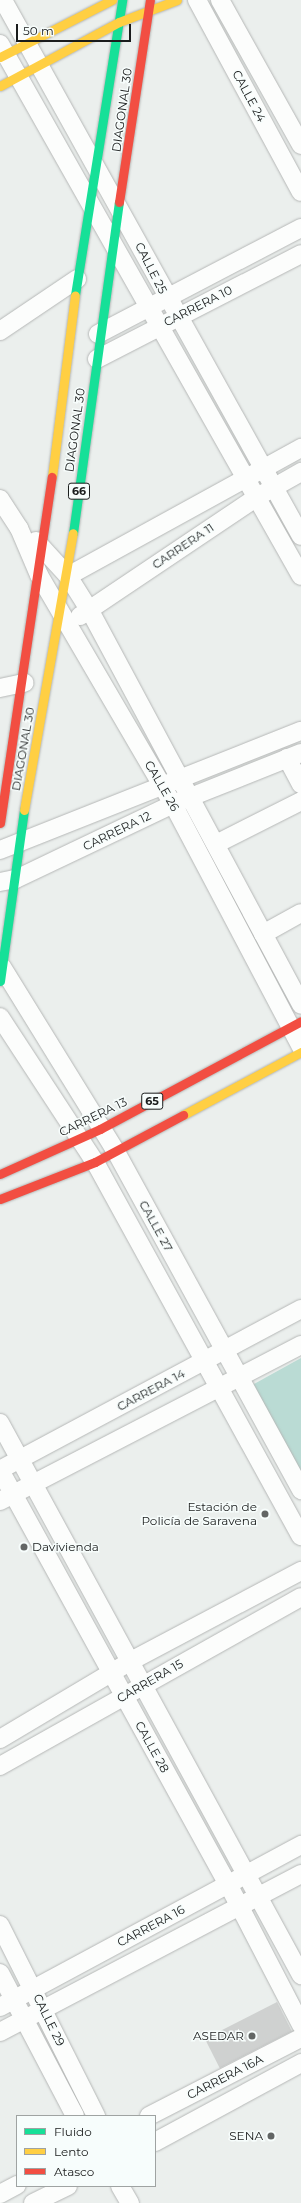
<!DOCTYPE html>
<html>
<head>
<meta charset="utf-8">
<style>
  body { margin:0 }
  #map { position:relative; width:301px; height:2203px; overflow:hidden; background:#ebefed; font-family:Montserrat,sans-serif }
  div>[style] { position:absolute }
  .green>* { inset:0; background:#badbd4 }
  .building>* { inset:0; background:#cfd1d0; transform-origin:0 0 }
  .roads { filter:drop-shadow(0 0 1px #b5b7b6) drop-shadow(0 0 1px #b5b7b6) }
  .street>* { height:18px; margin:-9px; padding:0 9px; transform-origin:9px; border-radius:9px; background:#fcfdfc }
  .fast>* { height:9px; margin:-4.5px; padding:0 4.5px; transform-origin:4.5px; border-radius:4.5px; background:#16e098 }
  .slow>* { height:9px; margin:-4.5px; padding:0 4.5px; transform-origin:4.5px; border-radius:4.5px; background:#ffcf43 }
  .jam>* { height:9px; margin:-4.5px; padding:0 4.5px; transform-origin:4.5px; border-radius:4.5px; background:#f24e42 }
  .dots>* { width:11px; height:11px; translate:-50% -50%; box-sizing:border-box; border:2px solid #f7fdfc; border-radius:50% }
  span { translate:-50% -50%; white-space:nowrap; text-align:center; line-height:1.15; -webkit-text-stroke:3px #f7fdfc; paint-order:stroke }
  .shield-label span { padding:1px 3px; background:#f7fdfc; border:1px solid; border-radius:3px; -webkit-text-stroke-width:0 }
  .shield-label { font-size:11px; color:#1a1c1c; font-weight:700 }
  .street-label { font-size:12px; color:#1a1c1c }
  .poi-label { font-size:12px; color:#1a1c1c }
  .right { translate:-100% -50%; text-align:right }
  .left { translate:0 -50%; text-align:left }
  .legend { position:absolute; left:16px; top:2115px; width:140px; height:72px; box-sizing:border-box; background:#f7fdfc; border:1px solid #9fa3a2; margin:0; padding:5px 7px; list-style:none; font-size:12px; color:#1a1c1c }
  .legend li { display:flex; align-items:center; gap:8px; height:20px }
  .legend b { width:20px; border:1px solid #9fa3a2 }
  .scale { position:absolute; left:16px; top:24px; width:115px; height:18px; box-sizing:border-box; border:2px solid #1a1c1c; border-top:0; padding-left:5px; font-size:12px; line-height:14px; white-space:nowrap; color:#1a1c1c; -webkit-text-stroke:3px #f7fdfc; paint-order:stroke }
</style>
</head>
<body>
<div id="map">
  <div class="green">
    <div style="clip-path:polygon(301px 1358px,301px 1476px,252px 1385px)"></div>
  </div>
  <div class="building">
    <div style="left:277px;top:2002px;width:33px;height:81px;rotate:63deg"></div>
  </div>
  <div class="roads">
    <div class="street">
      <div style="left:3px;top:0;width:613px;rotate:60.93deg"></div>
      <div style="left:197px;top:0;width:218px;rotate:61.6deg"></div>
      <div style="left:220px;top:0;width:166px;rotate:60.8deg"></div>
      <div style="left:0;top:44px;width:611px;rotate:60.5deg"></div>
      <div style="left:0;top:331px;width:93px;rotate:-34deg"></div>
      <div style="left:98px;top:334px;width:229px;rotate:-27.6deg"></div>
      <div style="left:97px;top:359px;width:229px;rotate:-27.2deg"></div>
      <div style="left:0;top:499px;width:35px;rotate:57deg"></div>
      <div style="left:19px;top:528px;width:51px;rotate:66.9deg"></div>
      <div style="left:39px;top:575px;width:265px;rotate:59.7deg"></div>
      <div style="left:173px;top:804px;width:275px;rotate:62.2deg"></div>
      <div style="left:36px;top:541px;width:47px;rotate:47.6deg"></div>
      <div style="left:68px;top:576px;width:39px;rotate:58deg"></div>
      <div style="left:89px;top:609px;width:449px;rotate:61.8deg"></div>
      <div style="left:68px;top:576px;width:266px;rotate:-28.8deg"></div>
      <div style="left:80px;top:616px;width:213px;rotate:-33.9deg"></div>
      <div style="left:257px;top:497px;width:51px;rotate:-29.6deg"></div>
      <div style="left:0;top:688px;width:25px;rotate:-12deg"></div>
      <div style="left:287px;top:758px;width:30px;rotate:62deg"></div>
      <div style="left:216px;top:844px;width:95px;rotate:-26.8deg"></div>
      <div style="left:0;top:850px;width:324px;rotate:-21.6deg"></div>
      <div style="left:0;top:882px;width:16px;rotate:-11deg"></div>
      <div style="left:16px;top:879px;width:174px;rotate:-25.5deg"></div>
      <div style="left:173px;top:804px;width:138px;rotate:-21.7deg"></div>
      <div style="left:263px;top:934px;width:43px;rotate:-28.9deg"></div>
      <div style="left:2px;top:967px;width:215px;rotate:58.3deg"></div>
      <div style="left:115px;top:1150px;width:388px;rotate:61.3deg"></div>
      <div style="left:0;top:1017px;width:173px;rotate:56.8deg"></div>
      <div style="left:95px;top:1162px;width:427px;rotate:61.2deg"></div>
      <div style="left:301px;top:1309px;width:341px;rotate:151.9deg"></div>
      <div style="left:0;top:1470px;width:473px;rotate:61.2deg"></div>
      <div style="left:228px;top:1884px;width:159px;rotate:62.6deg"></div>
      <div style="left:0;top:1423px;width:629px;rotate:61.4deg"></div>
      <div style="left:0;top:1501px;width:339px;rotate:-27.4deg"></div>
      <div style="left:0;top:1739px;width:150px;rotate:-30.8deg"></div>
      <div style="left:129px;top:1662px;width:195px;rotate:-27.9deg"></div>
      <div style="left:0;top:1766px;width:345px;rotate:-29.3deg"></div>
      <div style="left:0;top:1925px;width:214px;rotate:63.3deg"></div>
      <div style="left:0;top:1973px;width:161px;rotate:62.3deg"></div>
      <div style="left:0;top:2007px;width:342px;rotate:-28.3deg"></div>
      <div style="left:0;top:2032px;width:340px;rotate:-27.7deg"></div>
      <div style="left:149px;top:2116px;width:171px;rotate:-27.2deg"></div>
      <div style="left:155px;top:2142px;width:166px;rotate:-28.4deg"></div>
      <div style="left:120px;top:2186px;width:20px;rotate:60deg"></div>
      <div style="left:0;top:2194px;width:19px;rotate:-28deg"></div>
      <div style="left:33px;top:2203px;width:39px;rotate:-26deg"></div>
    </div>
    <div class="fast">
      <div style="left:75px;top:295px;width:299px;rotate:-80.9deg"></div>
      <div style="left:73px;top:533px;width:334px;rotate:-82.1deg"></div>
      <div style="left:0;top:981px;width:173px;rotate:-82deg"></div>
    </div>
    <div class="slow">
      <div style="left:0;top:57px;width:126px;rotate:-27deg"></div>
      <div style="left:0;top:86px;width:135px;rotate:-28.3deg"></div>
      <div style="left:119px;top:22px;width:62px;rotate:-20.8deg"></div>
      <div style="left:52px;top:477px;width:183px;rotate:-82.8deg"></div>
      <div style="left:24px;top:810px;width:281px;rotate:-80deg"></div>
      <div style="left:183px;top:1115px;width:134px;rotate:-28.1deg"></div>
    </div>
    <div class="jam">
      <div style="left:119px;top:202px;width:204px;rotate:-81.3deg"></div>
      <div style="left:0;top:823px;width:350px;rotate:-81.5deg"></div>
      <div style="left:0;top:1174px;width:110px;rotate:-24.2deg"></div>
      <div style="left:100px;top:1129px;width:228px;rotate:-28.2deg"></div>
      <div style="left:0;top:1199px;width:102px;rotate:-21.3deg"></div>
      <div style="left:95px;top:1162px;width:100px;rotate:-28.1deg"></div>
    </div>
  </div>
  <div class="dots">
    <div style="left:265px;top:1514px;background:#636665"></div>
    <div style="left:24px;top:1547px;background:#636665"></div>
    <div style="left:252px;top:2036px;background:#636665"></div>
    <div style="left:271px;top:2136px;background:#636665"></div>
  </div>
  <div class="shield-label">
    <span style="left:79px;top:491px">66</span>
    <span style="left:152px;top:1101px">65</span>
  </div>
  <div class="street-label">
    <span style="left:249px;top:96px;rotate:62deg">CALLE 24</span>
    <span style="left:122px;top:110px;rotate:-82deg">DIAGONAL 30</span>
    <span style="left:151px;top:268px;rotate:63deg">CALLE 25</span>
    <span style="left:198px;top:306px;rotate:-27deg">CARRERA 10</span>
    <span style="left:75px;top:430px;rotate:-82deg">DIAGONAL 30</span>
    <span style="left:183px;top:546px;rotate:-34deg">CARRERA 11</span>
    <span style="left:23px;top:749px;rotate:-80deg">DIAGONAL 30</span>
    <span style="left:162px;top:786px;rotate:60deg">CALLE 26</span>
    <span style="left:117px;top:831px;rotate:-26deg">CARRERA 12</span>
    <span style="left:93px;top:1117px;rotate:-26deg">CARRERA 13</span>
    <span style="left:156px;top:1226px;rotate:61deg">CALLE 27</span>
    <span style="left:151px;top:1390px;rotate:-28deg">CARRERA 14</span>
    <span style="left:150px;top:1681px;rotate:-30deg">CARRERA 15</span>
    <span style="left:152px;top:1747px;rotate:61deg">CALLE 28</span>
    <span style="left:151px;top:1926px;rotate:-28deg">CARRERA 16</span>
    <span style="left:49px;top:2020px;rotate:64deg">CALLE 29</span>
    <span style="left:225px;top:2077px;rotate:-27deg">CARRERA 16A</span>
  </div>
  <div class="poi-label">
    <span class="right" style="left:257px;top:1514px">Estación de<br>Policía de Saravena</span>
    <span class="left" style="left:32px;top:1547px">Davivienda</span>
    <span class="right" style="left:244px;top:2036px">ASEDAR</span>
    <span class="right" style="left:263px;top:2136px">SENA</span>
  </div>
  <ul class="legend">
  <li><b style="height:5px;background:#16e098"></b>Fluido</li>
  <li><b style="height:5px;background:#ffcf43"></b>Lento</li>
  <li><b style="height:5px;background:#f24e42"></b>Atasco</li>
  </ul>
  <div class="scale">50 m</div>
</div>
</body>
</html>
